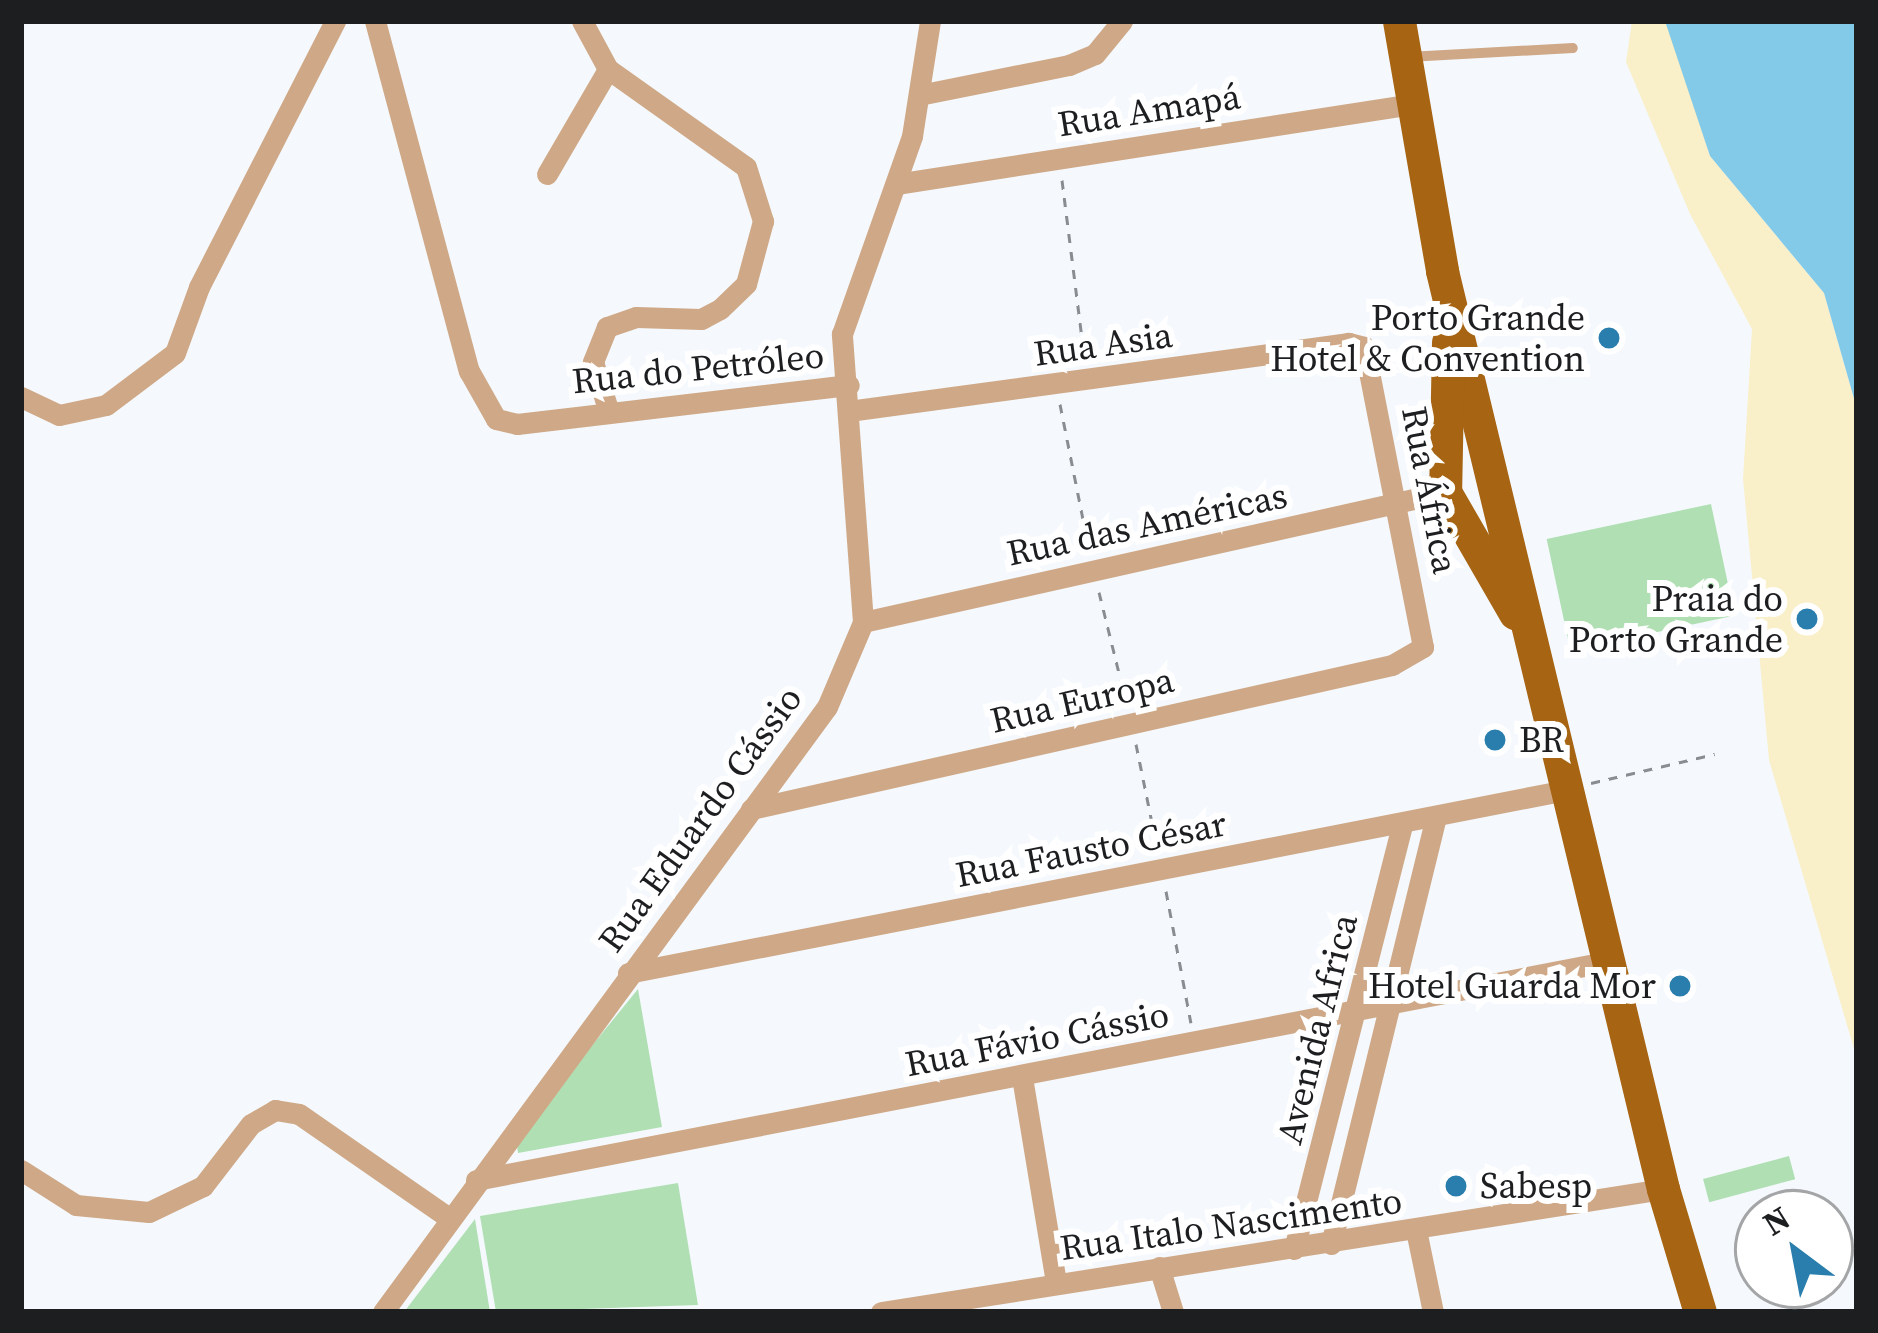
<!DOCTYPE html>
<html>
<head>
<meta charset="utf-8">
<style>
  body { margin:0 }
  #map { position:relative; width:1878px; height:1333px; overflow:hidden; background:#f5f9fe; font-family:"Source Serif 4",serif }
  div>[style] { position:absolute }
  .green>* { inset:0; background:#b0dfb3; transform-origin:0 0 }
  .sand>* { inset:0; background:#f9efc9 }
  .water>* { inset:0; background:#82cae8 }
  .path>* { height:3px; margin-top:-1.5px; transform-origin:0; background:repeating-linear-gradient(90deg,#898c90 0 9px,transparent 0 18px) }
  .service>* { height:10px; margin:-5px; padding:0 5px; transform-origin:5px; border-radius:5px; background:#cfa987 }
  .minor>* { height:21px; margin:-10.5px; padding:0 10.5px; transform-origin:10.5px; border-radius:10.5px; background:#cfa987 }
  .primary>* { height:33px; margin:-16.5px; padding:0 16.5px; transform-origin:16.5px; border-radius:16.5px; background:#a76412 }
  .dots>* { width:33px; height:33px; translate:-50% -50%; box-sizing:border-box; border:6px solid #fff; border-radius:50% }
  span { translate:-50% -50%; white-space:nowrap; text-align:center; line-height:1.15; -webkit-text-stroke:12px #fff; paint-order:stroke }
  .street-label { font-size:36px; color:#1c1e20 }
  .poi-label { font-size:36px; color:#1c1e20 }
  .right { translate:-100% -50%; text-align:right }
  .left { translate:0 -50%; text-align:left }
  .frame { position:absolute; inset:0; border:24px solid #1c1e20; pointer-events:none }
  .north { position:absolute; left:1734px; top:1189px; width:120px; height:120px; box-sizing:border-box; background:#fff; border:3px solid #a4a5a6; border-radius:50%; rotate:328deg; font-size:33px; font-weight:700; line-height:48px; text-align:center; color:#1c1e20 }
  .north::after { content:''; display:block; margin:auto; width:42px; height:54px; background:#297ead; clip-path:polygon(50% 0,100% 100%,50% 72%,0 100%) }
</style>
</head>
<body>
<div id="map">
  <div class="green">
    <div style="left:1711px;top:504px;width:114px;height:168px;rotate:78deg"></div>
    <div style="clip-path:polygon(638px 989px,662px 1127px,518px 1153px,516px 1139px)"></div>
    <div style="left:1789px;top:1156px;width:24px;height:89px;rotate:75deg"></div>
    <div style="clip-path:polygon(678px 1183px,698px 1305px,496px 1312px,480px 1216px)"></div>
    <div style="clip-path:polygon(475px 1219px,490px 1312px,404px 1312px)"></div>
  </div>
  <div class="sand">
    <div style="clip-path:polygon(1632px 21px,1667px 21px,1710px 156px,1824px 293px,1857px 409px,1857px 1059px,1769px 760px,1743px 479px,1752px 329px,1690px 214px,1626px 62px)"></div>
  </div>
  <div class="water">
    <div style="clip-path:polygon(1665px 21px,1857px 21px,1857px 409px,1824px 293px,1710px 156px)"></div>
  </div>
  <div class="path">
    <div style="left:1062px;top:180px;width:182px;rotate:82.8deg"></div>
    <div style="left:1060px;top:404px;width:153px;rotate:78.7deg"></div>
    <div style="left:1099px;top:592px;width:116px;rotate:76.1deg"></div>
    <div style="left:1136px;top:744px;width:110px;rotate:78.5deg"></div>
    <div style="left:1591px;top:783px;width:127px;rotate:-13.2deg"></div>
    <div style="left:1166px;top:891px;width:134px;rotate:79.3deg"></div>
  </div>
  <div class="service">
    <div style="left:1408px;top:57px;width:165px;rotate:-3.1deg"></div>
  </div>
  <div class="minor">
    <div style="left:375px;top:21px;width:362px;rotate:75deg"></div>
    <div style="left:469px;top:371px;width:55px;rotate:60.6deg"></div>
    <div style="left:496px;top:419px;width:22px;rotate:13deg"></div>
    <div style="left:517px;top:424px;width:334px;rotate:-6.7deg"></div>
    <div style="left:582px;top:21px;width:55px;rotate:61.6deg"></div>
    <div style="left:608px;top:69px;width:169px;rotate:35.4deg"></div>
    <div style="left:746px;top:167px;width:57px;rotate:72.5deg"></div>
    <div style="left:763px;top:221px;width:65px;rotate:105.1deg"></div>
    <div style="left:746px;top:284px;width:36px;rotate:136deg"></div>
    <div style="left:720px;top:309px;width:21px;rotate:152deg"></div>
    <div style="left:701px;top:319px;width:65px;rotate:-178.2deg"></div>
    <div style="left:636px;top:317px;width:31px;rotate:161deg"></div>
    <div style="left:607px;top:327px;width:38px;rotate:112deg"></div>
    <div style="left:593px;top:362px;width:49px;rotate:72.3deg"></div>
    <div style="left:919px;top:95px;width:153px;rotate:-11.3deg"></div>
    <div style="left:1069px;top:65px;width:28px;rotate:-23deg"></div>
    <div style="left:1095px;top:54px;width:43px;rotate:-50.7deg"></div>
    <div style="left:547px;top:174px;width:121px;rotate:-59.8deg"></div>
    <div style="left:896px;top:184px;width:522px;rotate:-8.81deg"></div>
    <div style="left:21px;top:397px;width:42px;rotate:25.3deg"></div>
    <div style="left:59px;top:415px;width:48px;rotate:-12deg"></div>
    <div style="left:106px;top:405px;width:86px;rotate:-37deg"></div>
    <div style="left:175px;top:353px;width:70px;rotate:-70deg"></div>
    <div style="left:199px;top:287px;width:299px;rotate:-62.9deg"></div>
    <div style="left:863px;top:622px;width:596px;rotate:-12.59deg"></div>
    <div style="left:751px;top:809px;width:657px;rotate:-12.66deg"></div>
    <div style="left:1392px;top:665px;width:36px;rotate:-30deg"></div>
    <div style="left:1423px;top:647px;width:306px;rotate:-101.1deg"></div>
    <div style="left:1364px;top:347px;width:16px;rotate:-165deg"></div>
    <div style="left:1349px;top:343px;width:505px;rotate:172.26deg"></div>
    <div style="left:628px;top:973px;width:956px;rotate:-11.04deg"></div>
    <div style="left:1022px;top:1077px;width:209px;rotate:80.6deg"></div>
    <div style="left:21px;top:1170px;width:65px;rotate:32.5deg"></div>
    <div style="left:76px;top:1205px;width:73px;rotate:5.5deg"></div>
    <div style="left:149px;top:1212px;width:60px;rotate:-25.7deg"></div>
    <div style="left:203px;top:1186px;width:78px;rotate:-52.3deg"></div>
    <div style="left:251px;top:1124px;width:28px;rotate:-30deg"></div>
    <div style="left:275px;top:1110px;width:24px;rotate:9deg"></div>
    <div style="left:299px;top:1114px;width:181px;rotate:34.7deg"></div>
    <div style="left:476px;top:1180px;width:1155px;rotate:-10.93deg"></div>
    <div style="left:1416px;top:1230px;width:84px;rotate:78.3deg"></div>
    <div style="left:1331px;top:1244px;width:439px;rotate:-76.2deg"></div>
    <div style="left:1294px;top:1249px;width:439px;rotate:-75.7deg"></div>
    <div style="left:1159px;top:1267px;width:47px;rotate:72.7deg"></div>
    <div style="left:383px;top:1312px;width:750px;rotate:-53.73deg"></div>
    <div style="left:827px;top:707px;width:92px;rotate:-67deg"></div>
    <div style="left:863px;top:622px;width:289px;rotate:-94.2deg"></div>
    <div style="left:842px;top:334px;width:210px;rotate:-70.5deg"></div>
    <div style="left:912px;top:136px;width:116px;rotate:-81.1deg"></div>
    <div style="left:881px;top:1312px;width:792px;rotate:-8.94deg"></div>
  </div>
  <div class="primary">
    <div style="left:1399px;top:21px;width:254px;rotate:80.2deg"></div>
    <div style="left:1442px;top:271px;width:944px;rotate:76.46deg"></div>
    <div style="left:1663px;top:1189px;width:128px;rotate:73.3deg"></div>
    <div style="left:1448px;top:342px;width:150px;rotate:91.1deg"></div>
    <div style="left:1445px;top:492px;width:140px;rotate:60deg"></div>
  </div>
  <div class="dots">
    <div style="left:1609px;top:338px;background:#297ead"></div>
    <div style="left:1807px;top:619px;background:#297ead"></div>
    <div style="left:1495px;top:740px;background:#297ead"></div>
    <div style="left:1680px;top:986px;background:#297ead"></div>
    <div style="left:1456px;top:1186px;background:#297ead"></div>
  </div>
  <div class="street-label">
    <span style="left:1149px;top:110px;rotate:-9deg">Rua Amapá</span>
    <span style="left:1103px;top:344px;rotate:-8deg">Rua Asia</span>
    <span style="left:698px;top:368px;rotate:-6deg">Rua do Petróleo</span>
    <span style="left:1430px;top:490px;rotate:79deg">Rua África</span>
    <span style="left:1147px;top:524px;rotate:-12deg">Rua das Américas</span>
    <span style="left:1082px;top:700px;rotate:-13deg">Rua Europa</span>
    <span style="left:700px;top:819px;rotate:-54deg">Rua Eduardo Cássio</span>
    <span style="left:1091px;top:849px;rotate:-11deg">Rua Fausto César</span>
    <span style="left:1317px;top:1029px;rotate:-76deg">Avenida Africa</span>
    <span style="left:1037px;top:1039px;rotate:-11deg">Rua Fávio Cássio</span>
    <span style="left:1231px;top:1224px;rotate:-8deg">Rua Italo Nascimento</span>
  </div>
  <div class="poi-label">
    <span class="right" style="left:1585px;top:338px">Porto Grande<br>Hotel &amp; Convention</span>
    <span class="right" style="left:1783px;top:619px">Praia do<br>Porto Grande</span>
    <span class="left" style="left:1519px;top:740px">BR</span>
    <span class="right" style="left:1656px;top:986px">Hotel Guarda Mor</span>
    <span class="left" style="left:1480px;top:1186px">Sabesp</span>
  </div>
  <div class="frame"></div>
  <div class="north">N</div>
</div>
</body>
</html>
